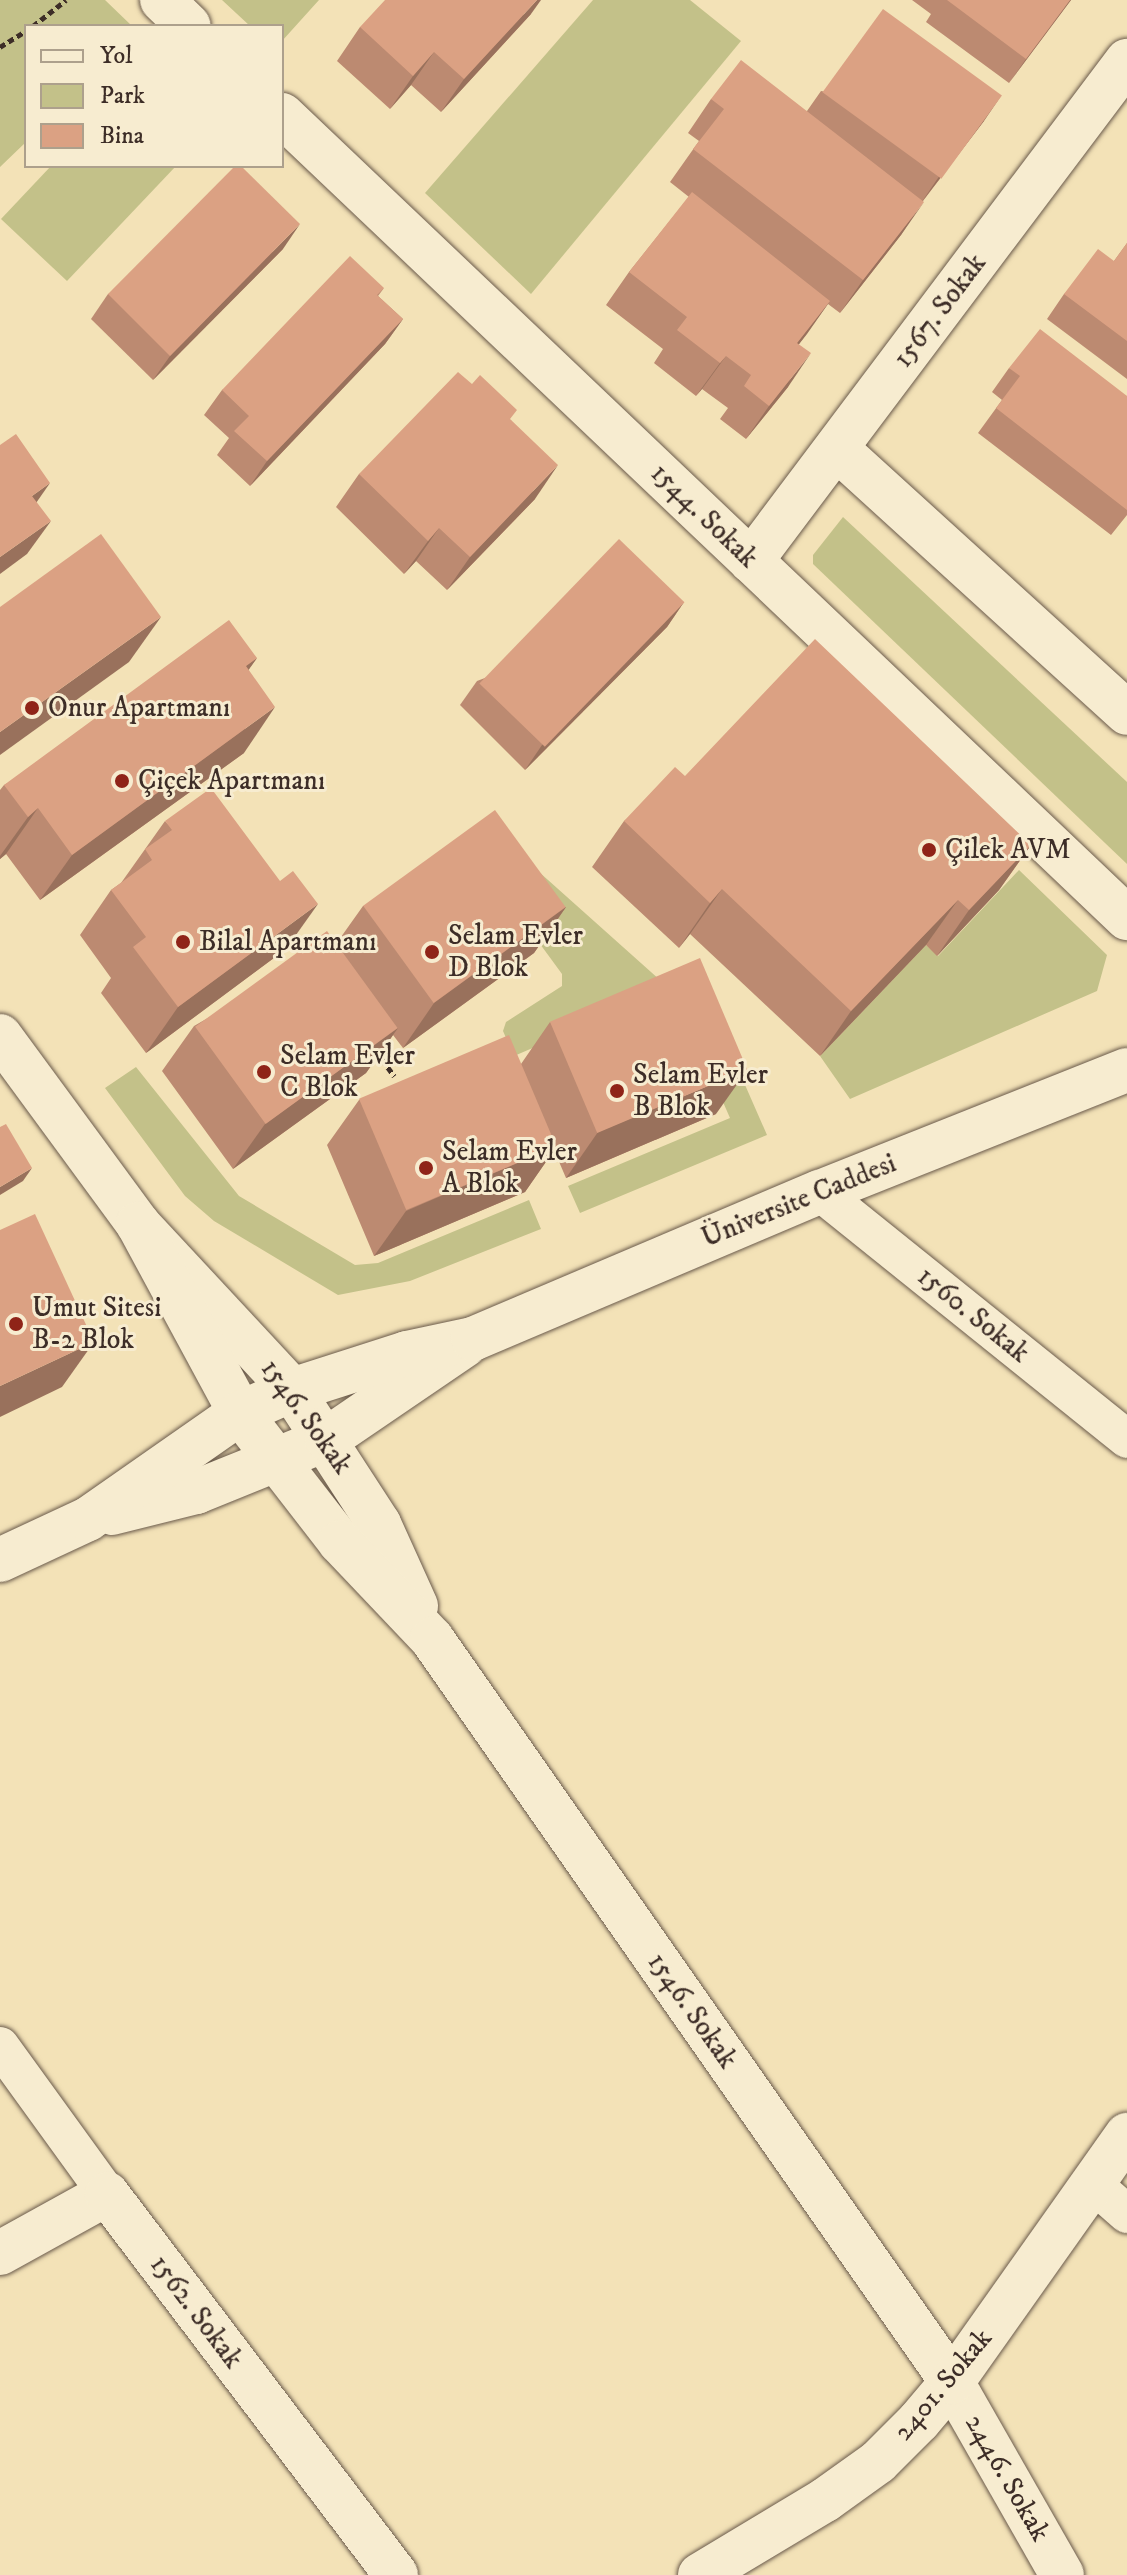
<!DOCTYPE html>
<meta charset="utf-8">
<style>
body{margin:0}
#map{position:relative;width:1127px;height:2575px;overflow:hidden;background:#f3e2b7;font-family:"IM FELL DW Pica",serif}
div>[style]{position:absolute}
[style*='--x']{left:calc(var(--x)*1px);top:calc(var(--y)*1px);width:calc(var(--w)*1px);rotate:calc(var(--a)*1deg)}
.green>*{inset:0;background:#c3c189}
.path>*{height:5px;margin-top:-2.5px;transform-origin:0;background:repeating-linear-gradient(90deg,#3d2d27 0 6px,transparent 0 10px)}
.roads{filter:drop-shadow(0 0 2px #6a5a4b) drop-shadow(0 0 2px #6a5a4b)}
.lane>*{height:38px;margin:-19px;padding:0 19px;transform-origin:19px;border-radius:19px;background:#f7ecd0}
.street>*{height:44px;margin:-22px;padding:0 22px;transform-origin:22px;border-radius:22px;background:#f7ecd0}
.secondary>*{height:44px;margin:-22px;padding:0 22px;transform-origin:22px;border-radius:22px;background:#f7ecd0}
.wall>*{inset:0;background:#bc8a71}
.shaded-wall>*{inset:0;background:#99715c}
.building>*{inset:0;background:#dba183;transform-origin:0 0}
.dots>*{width:22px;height:22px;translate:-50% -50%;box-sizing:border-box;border:4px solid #f7ecd0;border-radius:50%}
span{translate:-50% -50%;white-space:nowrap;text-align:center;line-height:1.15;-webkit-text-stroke:6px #f7ecd0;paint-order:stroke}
.street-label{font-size:28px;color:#3d2d27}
.poi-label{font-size:28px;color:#3d2d27}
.left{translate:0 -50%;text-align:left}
.legend{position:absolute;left:24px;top:24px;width:260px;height:144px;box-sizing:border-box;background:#f7ecd0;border:2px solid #ada08c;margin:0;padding:10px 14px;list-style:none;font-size:24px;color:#3d2d27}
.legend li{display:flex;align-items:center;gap:16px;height:40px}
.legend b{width:40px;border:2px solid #ada08c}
</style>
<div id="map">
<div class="green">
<div style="clip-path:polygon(0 0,105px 0,132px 26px,26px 26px,26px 142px,0 167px)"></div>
<div style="clip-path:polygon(222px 0,319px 0,282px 41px,282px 26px,250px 26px)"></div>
<div style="clip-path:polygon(593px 0,690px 0,741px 41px,531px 294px,425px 193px)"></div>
<div style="clip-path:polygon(51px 166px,176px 166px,67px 281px,1px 219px)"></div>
<div style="clip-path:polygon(843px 517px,1127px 782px,1127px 864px,813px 564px,813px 555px)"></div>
<div style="clip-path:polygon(461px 836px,501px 838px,670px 989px,514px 1056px,503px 1031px,506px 1022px,562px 986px,562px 974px)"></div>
<div style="clip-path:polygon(1019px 870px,1107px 955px,1097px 991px,850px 1099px,820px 1056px,926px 945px,938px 956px)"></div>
<div style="clip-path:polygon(676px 995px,735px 1062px,767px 1135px,580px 1213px,568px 1186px,730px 1118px)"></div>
<div style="clip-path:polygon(136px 1067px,239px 1196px,355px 1265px,378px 1263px,529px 1200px,541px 1229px,410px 1281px,338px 1295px,214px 1221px,185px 1196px,105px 1088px)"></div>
</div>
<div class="path">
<div style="--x:33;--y:26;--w:42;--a:-38.2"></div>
<div style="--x:0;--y:47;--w:31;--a:-32"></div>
<div style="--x:376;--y:1051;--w:31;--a:54"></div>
</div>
<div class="roads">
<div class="lane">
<div style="--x:820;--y:1192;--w:394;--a:38.8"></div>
<div style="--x:0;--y:2046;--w:183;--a:54.1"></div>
<div style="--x:1094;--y:2185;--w:44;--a:41.3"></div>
</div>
<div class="street">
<div style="--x:162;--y:0;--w:37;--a:44"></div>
<div style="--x:282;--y:115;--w:1166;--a:43.54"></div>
<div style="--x:837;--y:449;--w:392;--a:42.3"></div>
<div style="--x:751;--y:561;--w:626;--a:-53.06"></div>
<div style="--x:0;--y:1036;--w:233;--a:53.7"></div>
<div style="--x:138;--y:1224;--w:226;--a:47.1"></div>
<div style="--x:292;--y:1390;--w:160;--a:57"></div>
<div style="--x:379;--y:1524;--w:90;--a:65.7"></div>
<div style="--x:138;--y:1224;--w:215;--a:61.6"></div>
<div style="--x:240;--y:1413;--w:163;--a:52.2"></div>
<div style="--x:340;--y:1542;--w:134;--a:46.5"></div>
<div style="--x:432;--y:1639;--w:907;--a:55.01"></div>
<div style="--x:952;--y:2382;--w:222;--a:60.3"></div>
<div style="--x:0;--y:2253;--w:122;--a:-28.9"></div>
<div style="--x:107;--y:2194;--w:478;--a:52.8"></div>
<div style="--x:700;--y:2575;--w:146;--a:-31"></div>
<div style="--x:825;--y:2500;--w:65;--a:-35.6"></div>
<div style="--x:878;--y:2462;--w:58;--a:-45"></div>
<div style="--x:919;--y:2421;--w:51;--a:-49.8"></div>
<div style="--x:952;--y:2382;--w:303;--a:-54.7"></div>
</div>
<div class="secondary">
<div style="--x:112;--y:1513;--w:87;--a:-14"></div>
<div style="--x:196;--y:1492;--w:141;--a:-22"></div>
<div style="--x:327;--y:1439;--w:167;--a:-34.3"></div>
<div style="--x:0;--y:1560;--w:97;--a:-25"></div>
<div style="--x:88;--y:1519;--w:185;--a:-34.9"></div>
<div style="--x:240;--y:1413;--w:57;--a:-23.9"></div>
<div style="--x:292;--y:1390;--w:121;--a:-17.8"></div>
<div style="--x:407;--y:1353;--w:67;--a:-12"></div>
<div style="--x:473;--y:1339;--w:377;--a:-23"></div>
<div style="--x:820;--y:1192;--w:330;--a:-21.7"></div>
</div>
</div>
<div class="wall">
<div style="clip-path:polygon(912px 0,1071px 0,1009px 83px,926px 22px,931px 14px)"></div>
<div style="clip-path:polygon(531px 14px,441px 112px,411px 85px,390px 109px,337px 61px,360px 27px)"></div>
<div style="clip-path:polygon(821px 91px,984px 121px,923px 201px,901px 235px,840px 313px,828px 304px,799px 344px,788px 387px,746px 439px,720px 419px,728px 408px,702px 389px,696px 396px,654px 363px,663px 349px,606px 305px,629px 272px,689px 197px,670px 182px,699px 141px,688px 133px,711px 99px,807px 111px)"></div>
<div style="clip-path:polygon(1127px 243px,1127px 379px,1047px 319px,1064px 294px,1114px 261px)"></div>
<div style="clip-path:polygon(283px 249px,153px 380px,91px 319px,108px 294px)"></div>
<div style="clip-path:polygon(384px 288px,378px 296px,403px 319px,385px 344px,250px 486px,217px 455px,229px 438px,204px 415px,222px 390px)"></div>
<div style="clip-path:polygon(1009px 368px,1127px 396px,1127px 515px,1111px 535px,978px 433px,1002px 400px,992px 392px)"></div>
<div style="clip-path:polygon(511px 420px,535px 499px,447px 590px,416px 561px,404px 574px,336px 507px,359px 474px)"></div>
<div style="clip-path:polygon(684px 602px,667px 627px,525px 770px,460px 705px,477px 681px)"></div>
<div style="clip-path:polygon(257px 658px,248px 670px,244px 753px,40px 900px,6px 854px,0 859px,0 790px,4px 785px)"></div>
<div style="clip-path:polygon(685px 776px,1031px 845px,999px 890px,937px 956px,926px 945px,820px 1056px,690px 934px,679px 948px,592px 867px,624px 821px)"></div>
<div style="clip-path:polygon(165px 821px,286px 949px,146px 1053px,101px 993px,111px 978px,80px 935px,111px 890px,121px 883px)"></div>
<div style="clip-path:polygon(363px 906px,566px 907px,534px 953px,403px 1048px,393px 1035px,366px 1073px,233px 1169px,162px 1071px,194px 1026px,336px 944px)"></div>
<div style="clip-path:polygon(550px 1022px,716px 1114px,566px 1178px,554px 1150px,525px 1192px,374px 1256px,327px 1145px,359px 1100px,521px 1064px)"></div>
</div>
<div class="shaded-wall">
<div style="clip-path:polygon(537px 0,541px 0,531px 14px,441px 112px,464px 79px)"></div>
<div style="clip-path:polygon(1070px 0,1071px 0,1009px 83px,1026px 59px)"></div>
<div style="clip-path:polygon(434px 52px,411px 85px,390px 109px,413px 76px)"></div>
<div style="clip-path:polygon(1001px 96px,984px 121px,921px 203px,938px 178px)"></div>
<div style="clip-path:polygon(924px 202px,901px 235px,840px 313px,863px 280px)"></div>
<div style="clip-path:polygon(300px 224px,283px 249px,153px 380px,170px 356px)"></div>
<div style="clip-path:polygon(830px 301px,807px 334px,774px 376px,797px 343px)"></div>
<div style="clip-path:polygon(403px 319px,385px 344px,250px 486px,267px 461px)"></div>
<div style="clip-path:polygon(811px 353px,788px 387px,746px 439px,769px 406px)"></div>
<div style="clip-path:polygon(726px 356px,702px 389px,696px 396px,720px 363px)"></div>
<div style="clip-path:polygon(558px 465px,535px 499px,447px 590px,470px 557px)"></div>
<div style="clip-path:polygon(50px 483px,27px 516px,32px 496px)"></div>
<div style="clip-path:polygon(51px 521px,27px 554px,0 574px,0 557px)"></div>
<div style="clip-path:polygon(439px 528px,416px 561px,404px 574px,428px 541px)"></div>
<div style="clip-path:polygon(684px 602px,667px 627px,525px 770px,542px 745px)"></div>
<div style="clip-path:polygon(161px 617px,129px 662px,0 755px,0 732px)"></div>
<div style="clip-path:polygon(257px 658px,225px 703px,246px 666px)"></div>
<div style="clip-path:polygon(275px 707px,244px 753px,40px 900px,72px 855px)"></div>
<div style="clip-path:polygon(38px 808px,6px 854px,0 859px,0 856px,28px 817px)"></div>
<div style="clip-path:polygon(1031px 845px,999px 890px,937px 956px,969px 910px)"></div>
<div style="clip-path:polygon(722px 889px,690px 934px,679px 948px,710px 903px)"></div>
<div style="clip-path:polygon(958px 900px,926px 945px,820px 1056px,851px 1011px)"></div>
<div style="clip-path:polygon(318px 904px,286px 949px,146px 1053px,178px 1007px)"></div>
<div style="clip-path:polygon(566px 907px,534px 953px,403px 1048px,434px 1003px)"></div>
<div style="clip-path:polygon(398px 1028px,366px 1073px,233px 1169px,265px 1124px)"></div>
<div style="clip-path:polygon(748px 1069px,716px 1114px,566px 1178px,598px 1132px)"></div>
<div style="clip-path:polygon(557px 1146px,525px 1192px,374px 1256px,406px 1211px)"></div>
<div style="clip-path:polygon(32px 1168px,23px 1181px,0 1195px,0 1187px)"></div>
<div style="clip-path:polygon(94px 1342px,62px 1387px,0 1417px,0 1386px)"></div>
</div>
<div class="building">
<div style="clip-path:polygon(385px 0,537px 0,464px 79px,434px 52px,413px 76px,360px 27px)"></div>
<div style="clip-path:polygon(947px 0,1070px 0,1026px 59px)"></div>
<div style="left:883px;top:9px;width:147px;height:103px;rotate:36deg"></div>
<div style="clip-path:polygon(741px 60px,924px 202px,863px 280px,693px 149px,724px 109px,711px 99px)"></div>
<div style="clip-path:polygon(235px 166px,241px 166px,300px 224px,170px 356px,108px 294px)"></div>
<div style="clip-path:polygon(692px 192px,830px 301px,797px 343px,811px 353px,769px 406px,744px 386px,751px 375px,726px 356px,720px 363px,677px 330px,687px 317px,629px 272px)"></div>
<div style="clip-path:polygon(1127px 243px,1127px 341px,1064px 294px,1098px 249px,1114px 261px)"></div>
<div style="clip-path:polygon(350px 256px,384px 288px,377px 295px,403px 319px,267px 461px,234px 431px,249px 416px,222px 390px)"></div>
<div style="clip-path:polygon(1040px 329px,1127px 396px,1127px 510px,996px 408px,1020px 376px,1009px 368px)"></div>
<div style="clip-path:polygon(458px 372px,472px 384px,480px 375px,517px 410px,510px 419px,558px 465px,470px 557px,439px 528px,428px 541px,359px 474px)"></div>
<div style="clip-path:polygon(16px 434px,50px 483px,32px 496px,51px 521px,0 557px,0 445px)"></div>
<div style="clip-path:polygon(101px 534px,161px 617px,0 732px,0 607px)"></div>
<div style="left:619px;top:539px;width:91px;height:201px;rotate:44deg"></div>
<div style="clip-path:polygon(229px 620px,257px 658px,246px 666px,275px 707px,72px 855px,38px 808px,28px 817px,4px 785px)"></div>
<div style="clip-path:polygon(815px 639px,1031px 845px,969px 910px,958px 900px,851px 1011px,722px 889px,710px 903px,624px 821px,675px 767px,685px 776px)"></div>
<div style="clip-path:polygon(211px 788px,280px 881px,293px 871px,318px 904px,178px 1007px,133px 947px,146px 937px,111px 890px,152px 860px,145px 849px,172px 830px,165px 821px)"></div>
<div style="left:495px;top:810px;width:120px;height:163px;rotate:54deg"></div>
<div style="left:327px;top:931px;width:120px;height:163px;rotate:54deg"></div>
<div style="left:700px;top:958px;width:121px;height:163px;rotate:67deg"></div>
<div style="left:509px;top:1035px;width:121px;height:163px;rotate:67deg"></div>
<div style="clip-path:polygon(6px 1124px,32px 1168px,0 1187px,0 1127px)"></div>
<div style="clip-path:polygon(35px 1214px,94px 1342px,0 1386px,0 1230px)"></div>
</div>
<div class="dots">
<div style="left:32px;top:708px;background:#8f2418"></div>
<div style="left:122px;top:781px;background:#8f2418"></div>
<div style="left:929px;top:850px;background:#8f2418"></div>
<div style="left:183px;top:942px;background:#8f2418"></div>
<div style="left:432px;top:952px;background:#8f2418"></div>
<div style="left:264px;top:1072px;background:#8f2418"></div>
<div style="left:617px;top:1091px;background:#8f2418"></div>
<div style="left:426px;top:1168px;background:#8f2418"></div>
<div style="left:16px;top:1324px;background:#8f2418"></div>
</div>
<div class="street-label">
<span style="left:940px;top:311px;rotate:-53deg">1567. Sokak</span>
<span style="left:704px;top:516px;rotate:44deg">1544. Sokak</span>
<span style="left:799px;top:1201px;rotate:-22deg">Üniversite Caddesi</span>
<span style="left:973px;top:1315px;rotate:39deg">1560. Sokak</span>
<span style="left:306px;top:1417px;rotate:54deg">1546. Sokak</span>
<span style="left:692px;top:2011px;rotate:55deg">1546. Sokak</span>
<span style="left:196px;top:2312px;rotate:53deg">1562. Sokak</span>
<span style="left:943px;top:2385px;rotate:-50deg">2401. Sokak</span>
<span style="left:1007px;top:2478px;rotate:60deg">2446. Sokak</span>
</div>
<div class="poi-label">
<span class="left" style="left:48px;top:708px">Onur Apartmanı</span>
<span class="left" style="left:138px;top:781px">Çiçek Apartmanı</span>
<span class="left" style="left:945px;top:850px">Çilek AVM</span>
<span class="left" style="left:448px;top:952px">Selam Evler<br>D Blok</span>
<span class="left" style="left:199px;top:942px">Bilal Apartmanı</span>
<span class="left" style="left:280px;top:1072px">Selam Evler<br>C Blok</span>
<span class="left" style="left:633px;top:1091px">Selam Evler<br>B Blok</span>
<span class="left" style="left:442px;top:1168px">Selam Evler<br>A Blok</span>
<span class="left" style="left:32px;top:1324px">Umut Sitesi<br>B-2 Blok</span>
</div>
<ul class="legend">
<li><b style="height:10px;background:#f7ecd0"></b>Yol</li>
<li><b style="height:22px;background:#c3c189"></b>Park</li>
<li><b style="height:22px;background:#dba183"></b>Bina</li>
</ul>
</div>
